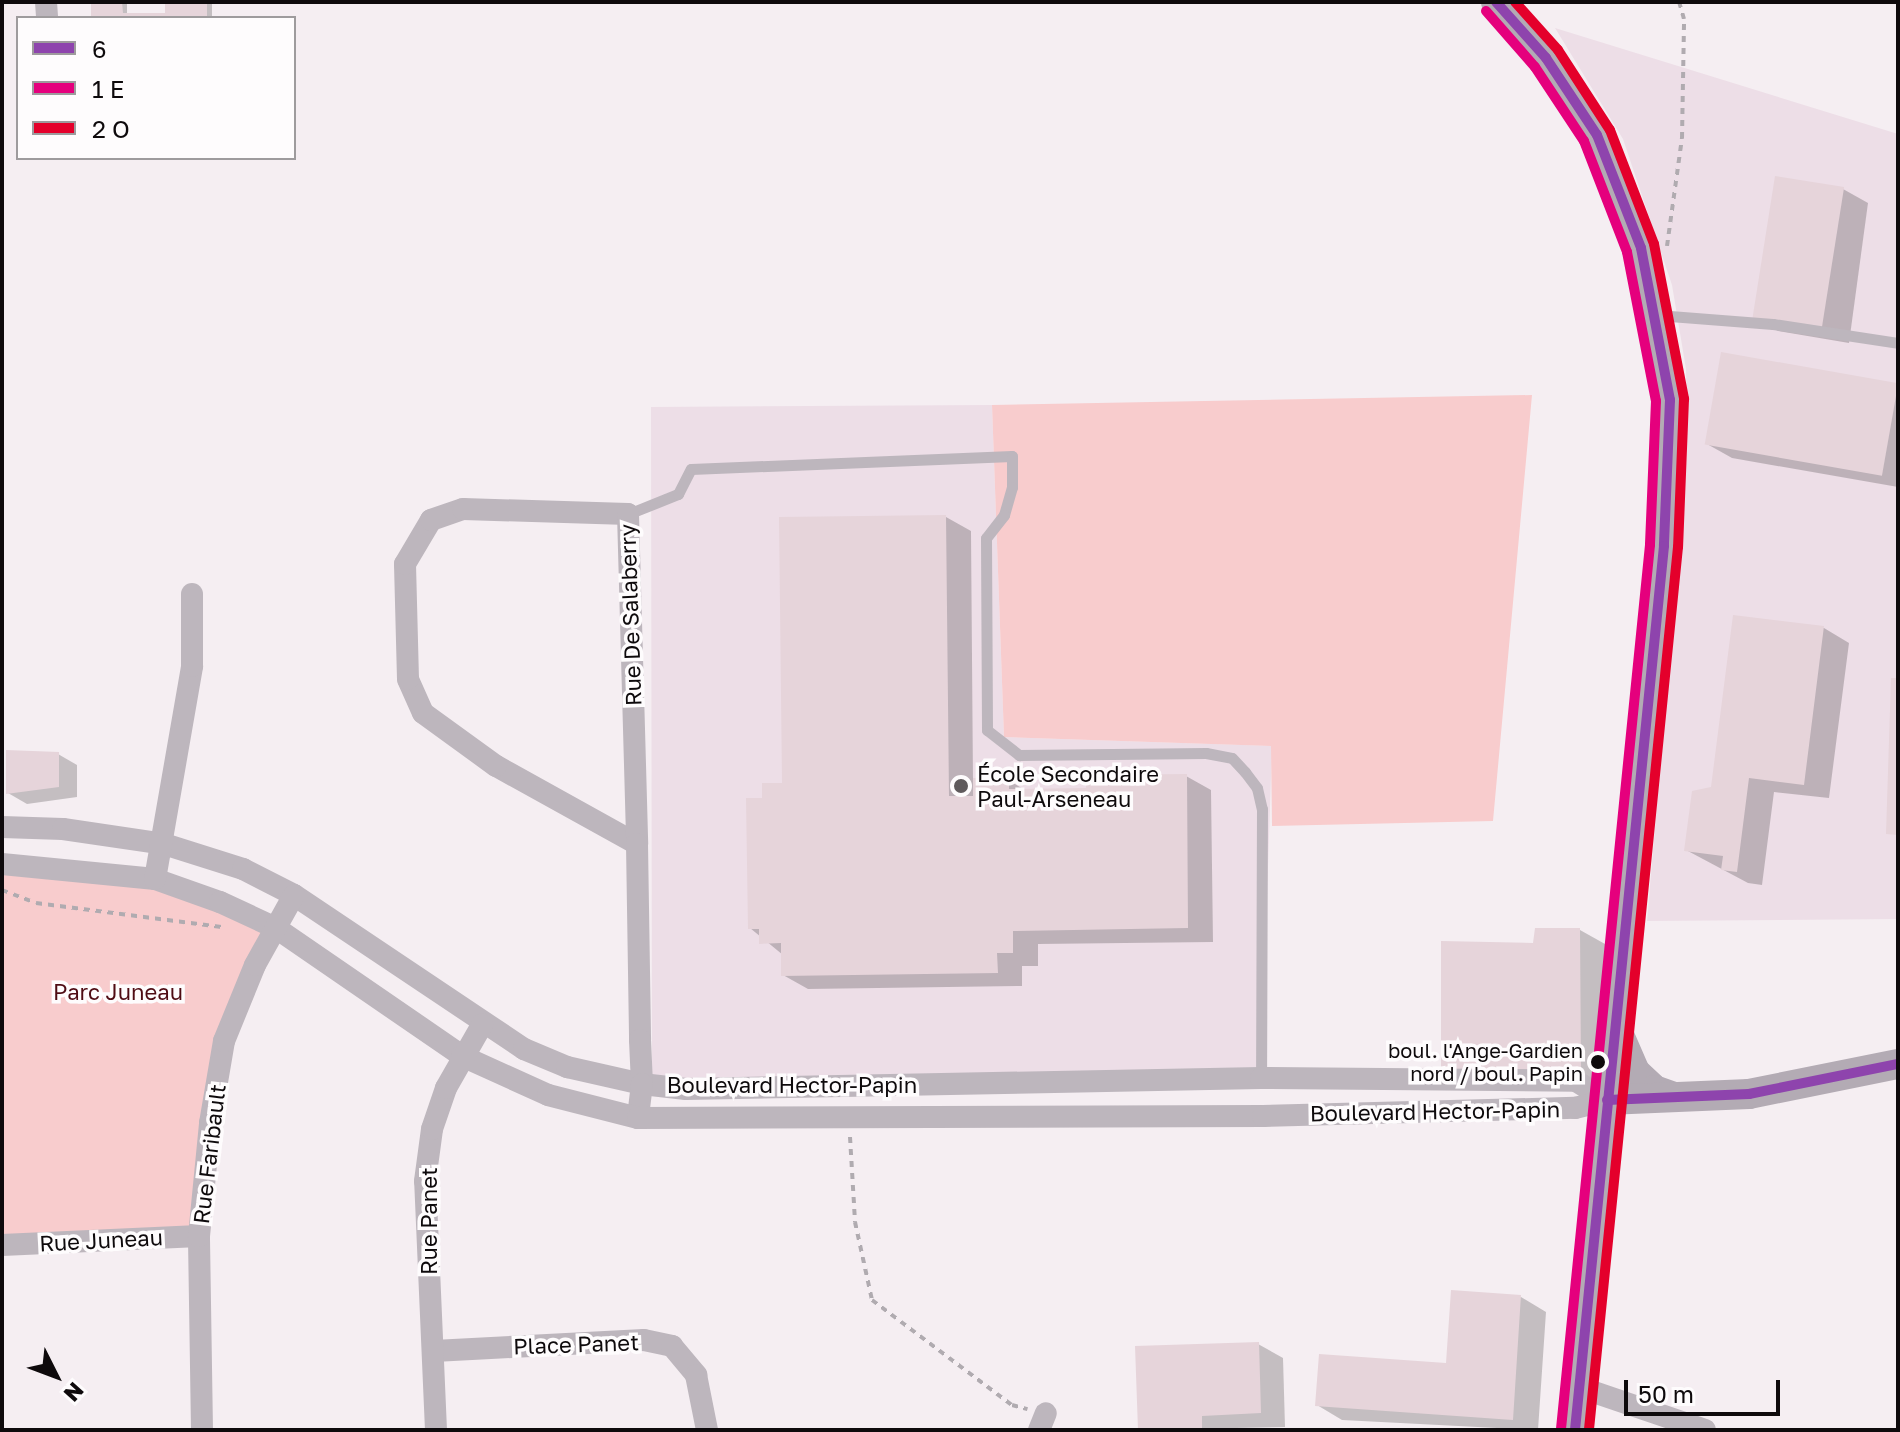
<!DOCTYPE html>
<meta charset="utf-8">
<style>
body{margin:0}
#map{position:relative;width:1900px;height:1432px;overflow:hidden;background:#f5eef2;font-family:"Golos Text",sans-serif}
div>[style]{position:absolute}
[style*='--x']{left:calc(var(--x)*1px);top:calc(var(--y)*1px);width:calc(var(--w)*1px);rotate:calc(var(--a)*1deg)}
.built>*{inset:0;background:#eddee7}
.green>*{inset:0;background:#f8cccd}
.shadow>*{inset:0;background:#0003}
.building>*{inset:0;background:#e6d4da;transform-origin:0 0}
.path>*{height:4px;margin-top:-2px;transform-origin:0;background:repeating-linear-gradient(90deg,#b0abb0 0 6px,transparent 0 12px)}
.service>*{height:11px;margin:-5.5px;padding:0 5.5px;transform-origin:5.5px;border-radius:5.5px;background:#bdb6bd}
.minor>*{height:22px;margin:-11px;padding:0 11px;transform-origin:11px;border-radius:11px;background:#bdb6bd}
.secondary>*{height:30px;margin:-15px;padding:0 15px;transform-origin:15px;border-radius:15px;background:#b3abb4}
.bus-1>*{height:10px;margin:-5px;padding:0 5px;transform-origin:5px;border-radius:5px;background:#8e44ad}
.bus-2>*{height:10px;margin:-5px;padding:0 5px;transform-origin:5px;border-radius:5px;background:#e5007d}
.bus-3>*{height:10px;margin:-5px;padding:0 5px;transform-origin:5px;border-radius:5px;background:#e4002b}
.dots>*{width:22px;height:22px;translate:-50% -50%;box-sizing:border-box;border:4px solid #fefcfd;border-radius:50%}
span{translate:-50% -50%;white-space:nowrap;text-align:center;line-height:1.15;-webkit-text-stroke:7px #fefcfd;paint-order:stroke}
.bus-label{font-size:20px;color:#0e0a0c}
.right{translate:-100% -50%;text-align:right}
.street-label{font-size:22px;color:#0e0a0c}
.poi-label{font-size:22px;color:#0e0a0c}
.left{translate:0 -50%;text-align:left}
.park-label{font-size:22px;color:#4f0c14}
.frame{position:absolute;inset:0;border:4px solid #0e0a0c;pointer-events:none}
.legend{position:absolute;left:16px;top:16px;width:280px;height:144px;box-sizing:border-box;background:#fefcfd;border:2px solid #9e9b9d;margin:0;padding:10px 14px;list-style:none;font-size:24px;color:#0e0a0c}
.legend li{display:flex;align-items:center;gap:16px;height:40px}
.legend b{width:40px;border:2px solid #9e9b9d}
.north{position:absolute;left:16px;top:1336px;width:80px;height:80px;-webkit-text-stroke:6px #fefcfd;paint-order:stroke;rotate:132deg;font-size:22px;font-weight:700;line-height:32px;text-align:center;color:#0e0a0c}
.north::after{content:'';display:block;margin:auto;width:28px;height:36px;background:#0e0a0c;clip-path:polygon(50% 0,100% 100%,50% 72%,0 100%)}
.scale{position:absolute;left:1624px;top:1380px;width:156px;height:36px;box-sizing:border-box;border:4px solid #0e0a0c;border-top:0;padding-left:10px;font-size:24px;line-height:28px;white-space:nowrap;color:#0e0a0c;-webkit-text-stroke:6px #fefcfd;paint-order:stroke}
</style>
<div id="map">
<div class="built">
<div style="clip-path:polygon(1555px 28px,1898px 134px,1898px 919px,1647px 921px,1687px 452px,1686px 369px,1672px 285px,1623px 139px)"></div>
<div style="clip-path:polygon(992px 405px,1004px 737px,1272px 746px,1261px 1078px,652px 1088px,651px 407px)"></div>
</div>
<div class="green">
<div style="clip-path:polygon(1532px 395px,1493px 821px,1272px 826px,1271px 746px,1004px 737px,992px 405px)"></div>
<div style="clip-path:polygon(2px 864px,111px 873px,276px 928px,224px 1041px,199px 1236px,2px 1245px)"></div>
</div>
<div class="shadow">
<div style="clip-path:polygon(93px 2px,127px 2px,127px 15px,167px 15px,167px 2px,212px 2px,212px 18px,93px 18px)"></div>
<div style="clip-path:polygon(1843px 189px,1868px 203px,1849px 343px,1778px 331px,1753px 317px)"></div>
<div style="clip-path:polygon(1898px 386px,1898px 487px,1732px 458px,1707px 444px)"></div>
<div style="clip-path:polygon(946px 517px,971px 531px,973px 780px,1008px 780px,1027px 791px,1088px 790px,1186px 776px,1211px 790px,1213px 942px,1038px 944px,1038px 966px,1022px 966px,1022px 986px,808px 989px,783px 975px,783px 955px,750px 928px,764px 800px,784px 785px)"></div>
<div style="clip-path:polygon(1735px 617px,1824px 628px,1849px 643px,1829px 798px,1774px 792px,1762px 885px,1748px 883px,1686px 850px,1713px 789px)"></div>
<div style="clip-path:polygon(58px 754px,77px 765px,77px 797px,27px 804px,8px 793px)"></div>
<div style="clip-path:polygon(1580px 930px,1605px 944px,1606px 1084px,1443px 1068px,1535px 945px)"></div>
<div style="clip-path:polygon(1452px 1293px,1521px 1297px,1546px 1312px,1538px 1430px,1342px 1420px,1317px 1405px,1447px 1365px)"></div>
<div style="clip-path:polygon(1258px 1344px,1283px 1358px,1285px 1427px,1140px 1430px)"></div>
</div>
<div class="building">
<div style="clip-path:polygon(91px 2px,122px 2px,123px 13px,165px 13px,165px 2px,207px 2px,207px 18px,91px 18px)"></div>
<div style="left:1775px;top:176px;width:70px;height:144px;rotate:9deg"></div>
<div style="left:1721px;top:352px;width:180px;height:94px;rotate:10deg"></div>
<div style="clip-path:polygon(946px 515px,949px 796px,973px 796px,973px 778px,1009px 778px,1009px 789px,1086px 788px,1086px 775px,1187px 774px,1188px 928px,1013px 931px,1013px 953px,997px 953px,998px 973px,781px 976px,781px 943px,759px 944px,759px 929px,748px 929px,746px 798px,762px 798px,762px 783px,782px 783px,779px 517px)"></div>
<div style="clip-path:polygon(1733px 615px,1824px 626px,1804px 785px,1749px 778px,1737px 872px,1721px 870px,1723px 856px,1684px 851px,1692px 791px,1711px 787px)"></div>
<div style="clip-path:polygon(1891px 678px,1898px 678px,1898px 835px,1886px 834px)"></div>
<div style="clip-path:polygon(6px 750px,59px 752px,59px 787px,6px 794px)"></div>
<div style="clip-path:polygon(1535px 928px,1580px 928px,1581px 1070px,1441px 1069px,1441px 941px,1533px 943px)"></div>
<div style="clip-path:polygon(1451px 1290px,1521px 1295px,1513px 1420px,1315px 1406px,1319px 1354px,1446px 1363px)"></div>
<div style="clip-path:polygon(1259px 1342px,1261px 1413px,1202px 1416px,1202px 1430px,1138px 1430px,1135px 1346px)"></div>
</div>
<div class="path">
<div style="--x:1667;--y:246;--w:109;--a:-82.1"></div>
<div style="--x:1682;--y:138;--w:119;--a:-89"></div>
<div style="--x:1684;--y:19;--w:18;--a:-106"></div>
<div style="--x:2;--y:890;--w:36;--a:21"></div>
<div style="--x:36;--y:903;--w:187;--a:7.4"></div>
<div style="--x:850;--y:1137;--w:85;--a:86.6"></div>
<div style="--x:855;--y:1222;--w:80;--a:77.7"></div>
<div style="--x:872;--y:1300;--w:175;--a:36.9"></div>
<div style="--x:1012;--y:1405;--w:16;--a:15"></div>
</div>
<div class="service">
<div style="--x:1657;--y:315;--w:116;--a:4.4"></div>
<div style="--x:1773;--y:324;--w:126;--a:8.6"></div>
<div style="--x:628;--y:514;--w:54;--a:-21.8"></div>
<div style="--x:678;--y:494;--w:28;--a:-63"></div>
<div style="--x:691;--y:469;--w:321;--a:-2.3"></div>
<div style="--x:1012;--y:456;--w:31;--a:90"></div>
<div style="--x:1012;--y:487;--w:29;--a:106"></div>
<div style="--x:1004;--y:515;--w:29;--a:128"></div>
<div style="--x:986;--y:538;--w:192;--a:89.7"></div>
<div style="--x:987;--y:730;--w:41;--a:38"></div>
<div style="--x:1019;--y:755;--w:187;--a:-0.6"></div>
<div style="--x:1206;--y:753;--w:26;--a:11"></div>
<div style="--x:1232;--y:758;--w:19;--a:47"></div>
<div style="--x:1245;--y:772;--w:20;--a:53"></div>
<div style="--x:1257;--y:788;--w:22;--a:77"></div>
<div style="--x:1262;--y:809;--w:269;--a:90.2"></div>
</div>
<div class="minor">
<div style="--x:46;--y:2;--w:16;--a:86"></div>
<div style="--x:2;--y:827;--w:61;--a:1.9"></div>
<div style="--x:63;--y:829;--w:102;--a:8.4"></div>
<div style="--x:164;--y:844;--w:83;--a:17.6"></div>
<div style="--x:243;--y:869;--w:57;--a:27"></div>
<div style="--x:294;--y:895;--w:277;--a:33.8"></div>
<div style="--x:524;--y:1049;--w:47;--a:22.7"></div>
<div style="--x:567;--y:1067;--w:77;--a:12.8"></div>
<div style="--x:642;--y:1084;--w:44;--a:6.5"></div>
<div style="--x:686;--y:1089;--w:575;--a:-1.1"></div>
<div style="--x:1261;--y:1078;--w:315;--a:0.5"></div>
<div style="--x:1576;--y:1081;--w:36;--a:32"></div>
<div style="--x:637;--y:844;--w:161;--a:-151"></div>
<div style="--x:496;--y:766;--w:90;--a:-144"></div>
<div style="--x:423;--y:713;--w:37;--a:-114"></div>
<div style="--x:408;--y:679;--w:115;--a:-91.5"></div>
<div style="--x:405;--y:564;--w:51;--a:-59.4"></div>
<div style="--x:431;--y:520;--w:34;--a:-19"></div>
<div style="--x:463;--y:509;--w:165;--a:1.7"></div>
<div style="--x:628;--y:514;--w:330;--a:88.4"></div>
<div style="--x:637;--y:844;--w:196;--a:89.1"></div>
<div style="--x:640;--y:1040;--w:44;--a:87.4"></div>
<div style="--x:642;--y:1084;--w:34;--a:97"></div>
<div style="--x:2;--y:864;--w:154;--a:5.6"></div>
<div style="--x:155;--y:879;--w:69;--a:19.5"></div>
<div style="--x:220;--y:902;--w:62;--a:24.9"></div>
<div style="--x:276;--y:928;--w:226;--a:34.5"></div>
<div style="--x:462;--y:1056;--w:94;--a:24.4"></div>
<div style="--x:548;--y:1095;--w:93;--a:14.3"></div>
<div style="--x:638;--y:1118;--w:625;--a:-0.18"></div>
<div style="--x:1263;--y:1116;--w:312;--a:-1.5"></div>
<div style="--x:1575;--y:1108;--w:33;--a:-14"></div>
<div style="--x:155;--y:879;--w:216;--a:-80.1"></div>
<div style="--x:192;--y:666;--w:72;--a:-90"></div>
<div style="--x:2;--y:1245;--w:197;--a:-2.6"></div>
<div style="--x:434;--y:1351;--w:210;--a:-3"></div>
<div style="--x:644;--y:1340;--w:29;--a:12"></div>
<div style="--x:672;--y:1346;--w:38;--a:50"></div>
<div style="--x:696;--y:1375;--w:56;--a:78.7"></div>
<div style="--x:1579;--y:1387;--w:133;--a:18.8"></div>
<div style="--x:202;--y:1430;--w:194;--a:-90.9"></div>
<div style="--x:199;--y:1236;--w:114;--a:-84.4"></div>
<div style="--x:210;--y:1123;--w:83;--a:-80.3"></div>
<div style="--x:224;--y:1041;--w:82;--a:-67.8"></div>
<div style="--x:255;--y:965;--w:80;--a:-60.9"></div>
<div style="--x:436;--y:1430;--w:249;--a:-92.5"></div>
<div style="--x:425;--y:1181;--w:52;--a:-82.3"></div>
<div style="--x:432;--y:1129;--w:43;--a:-71.1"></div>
<div style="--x:446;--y:1088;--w:73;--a:-60.3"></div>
<div style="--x:1039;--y:1430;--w:18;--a:-68"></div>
</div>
<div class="secondary">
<div style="--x:1496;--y:2;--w:75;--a:48.2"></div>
<div style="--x:1546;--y:58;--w:92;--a:56.5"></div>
<div style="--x:1597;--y:135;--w:121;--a:68.7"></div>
<div style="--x:1641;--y:248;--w:155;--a:79.2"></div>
<div style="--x:1670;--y:400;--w:146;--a:92.4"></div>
<div style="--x:1664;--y:546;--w:888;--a:95.75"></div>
<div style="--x:1616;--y:1028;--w:48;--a:66.6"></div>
<div style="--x:1635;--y:1072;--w:26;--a:43"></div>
<div style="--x:1654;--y:1090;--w:21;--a:19"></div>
<div style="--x:1607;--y:1100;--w:142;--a:-2.4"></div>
<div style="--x:1749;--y:1094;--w:152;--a:-11.4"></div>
</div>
<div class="bus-1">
<div style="--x:1496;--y:2;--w:75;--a:48.2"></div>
<div style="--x:1546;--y:58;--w:92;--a:56.5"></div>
<div style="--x:1597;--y:135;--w:121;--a:68.7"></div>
<div style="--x:1641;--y:248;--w:155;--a:79.2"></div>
<div style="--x:1670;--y:400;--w:146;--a:92.4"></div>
<div style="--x:1664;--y:546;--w:888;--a:95.75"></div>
<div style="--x:1607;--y:1100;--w:142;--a:-2.4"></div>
<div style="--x:1749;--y:1094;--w:152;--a:-11.4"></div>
</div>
<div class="bus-2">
<div style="--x:1486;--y:11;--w:74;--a:48.8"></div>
<div style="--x:1535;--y:67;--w:89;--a:56.5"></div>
<div style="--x:1584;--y:141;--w:119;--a:68.8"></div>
<div style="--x:1627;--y:252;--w:152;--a:79"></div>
<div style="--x:1656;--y:401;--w:144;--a:92.4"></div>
<div style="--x:1650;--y:545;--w:888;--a:95.75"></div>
</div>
<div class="bus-3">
<div style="--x:1515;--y:2;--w:64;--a:48.1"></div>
<div style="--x:1558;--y:50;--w:95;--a:57"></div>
<div style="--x:1610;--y:130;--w:122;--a:68.9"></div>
<div style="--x:1654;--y:244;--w:158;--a:79"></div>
<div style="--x:1684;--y:399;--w:148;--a:92.3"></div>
<div style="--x:1678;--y:547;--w:887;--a:95.76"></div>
</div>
<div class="dots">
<div style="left:961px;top:786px;background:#5f5a5c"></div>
<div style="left:1598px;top:1062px;background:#0e0a0c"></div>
</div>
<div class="bus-label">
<span class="right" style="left:1583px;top:1062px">boul. l'Ange-Gardien<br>nord / boul. Papin</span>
</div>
<div class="street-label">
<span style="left:630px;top:615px;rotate:-92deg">Rue De Salaberry</span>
<span style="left:792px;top:1085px">Boulevard Hector-Papin</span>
<span style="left:1435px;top:1111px;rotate:-1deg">Boulevard Hector-Papin</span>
<span style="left:209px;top:1154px;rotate:-83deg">Rue Faribault</span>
<span style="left:429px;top:1221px;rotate:-90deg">Rue Panet</span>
<span style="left:101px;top:1240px;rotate:-3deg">Rue Juneau</span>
<span style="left:576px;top:1344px;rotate:-2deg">Place Panet</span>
</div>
<div class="poi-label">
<span class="left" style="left:977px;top:786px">École Secondaire<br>Paul-Arseneau</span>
</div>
<div class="park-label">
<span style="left:118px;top:992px">Parc Juneau</span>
</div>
<div class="frame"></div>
<ul class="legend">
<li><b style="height:10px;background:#8e44ad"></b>6</li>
<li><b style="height:10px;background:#e5007d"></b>1 E</li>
<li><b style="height:10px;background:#e4002b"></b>2 O</li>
</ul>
<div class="north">N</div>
<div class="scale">50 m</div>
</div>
